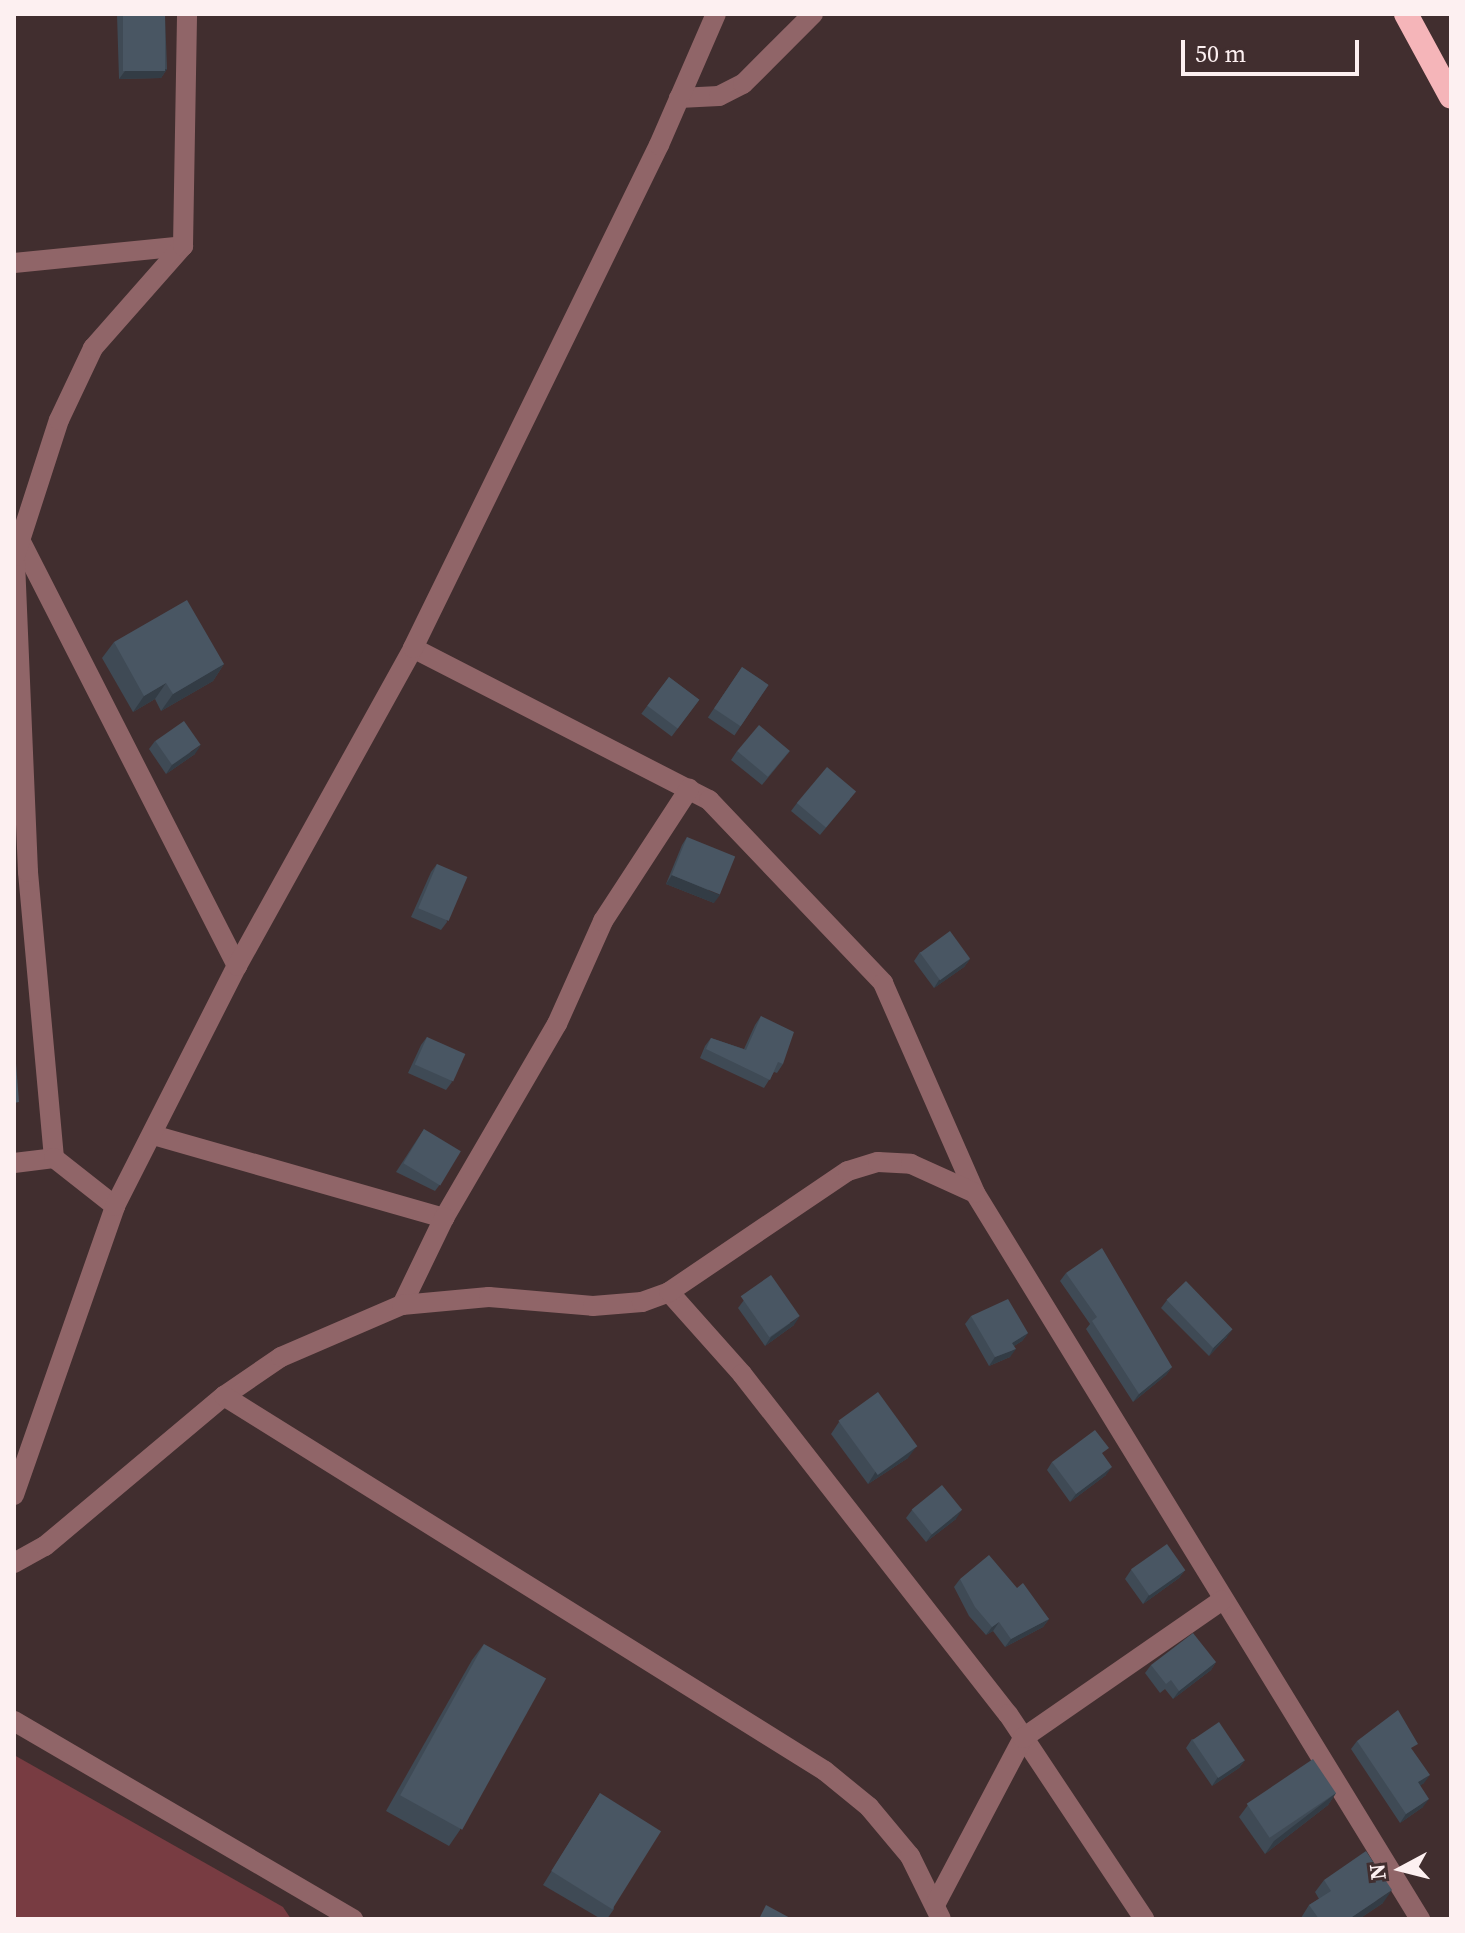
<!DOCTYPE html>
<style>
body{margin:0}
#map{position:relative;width:1465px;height:1933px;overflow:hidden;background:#412e2f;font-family:"Source Serif 4",serif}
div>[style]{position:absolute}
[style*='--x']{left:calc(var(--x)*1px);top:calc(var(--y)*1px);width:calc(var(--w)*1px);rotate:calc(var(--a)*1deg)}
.green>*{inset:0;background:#783c42}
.minor>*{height:20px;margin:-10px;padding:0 10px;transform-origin:10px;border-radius:10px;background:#906568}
.highway>*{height:24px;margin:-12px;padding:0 12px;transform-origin:12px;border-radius:12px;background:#f5b5b9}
.wall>*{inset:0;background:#3f4a55;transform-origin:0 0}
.shaded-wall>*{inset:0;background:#333c45}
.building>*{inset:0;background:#495663;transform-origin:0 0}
span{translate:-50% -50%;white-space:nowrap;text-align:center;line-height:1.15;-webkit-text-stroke:8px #412e2f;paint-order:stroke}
.frame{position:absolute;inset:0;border:16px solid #fdf0f1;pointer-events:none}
.north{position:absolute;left:1361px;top:1829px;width:80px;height:80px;-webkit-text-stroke:6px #412e2f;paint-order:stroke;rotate:263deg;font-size:22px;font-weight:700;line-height:32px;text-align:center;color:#fdf0f1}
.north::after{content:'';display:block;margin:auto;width:28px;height:36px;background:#fdf0f1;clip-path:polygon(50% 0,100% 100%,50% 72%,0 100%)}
.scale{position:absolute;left:1181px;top:40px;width:178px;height:36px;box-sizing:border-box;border:4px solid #fdf0f1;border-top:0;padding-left:10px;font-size:24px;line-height:28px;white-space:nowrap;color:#fdf0f1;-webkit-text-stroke:6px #412e2f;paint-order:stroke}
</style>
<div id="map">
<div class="green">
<div style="clip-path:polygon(14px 1755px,283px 1907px,291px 1919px,14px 1919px)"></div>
</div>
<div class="minor">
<div style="--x:679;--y:98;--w:40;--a:-2.9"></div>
<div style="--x:719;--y:96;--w:27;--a:-27"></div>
<div style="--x:743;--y:84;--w:99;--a:-45"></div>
<div style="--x:14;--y:263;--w:170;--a:-5.7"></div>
<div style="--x:17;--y:534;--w:485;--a:63"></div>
<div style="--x:413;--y:648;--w:333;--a:27.2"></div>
<div style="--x:709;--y:800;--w:253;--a:46.4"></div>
<div style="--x:883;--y:983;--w:229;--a:66.3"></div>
<div style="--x:975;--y:1193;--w:852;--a:58.49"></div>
<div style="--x:153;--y:1135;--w:303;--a:15.9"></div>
<div style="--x:444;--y:1218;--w:225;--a:-59.8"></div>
<div style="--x:557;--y:1024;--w:113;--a:-65.9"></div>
<div style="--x:603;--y:921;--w:158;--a:-56.9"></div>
<div style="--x:54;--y:1158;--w:287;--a:-95.2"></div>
<div style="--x:28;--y:872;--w:316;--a:-92.4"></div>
<div style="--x:15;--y:556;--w:143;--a:-72.1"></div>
<div style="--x:59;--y:420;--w:80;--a:-64.7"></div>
<div style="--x:93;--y:348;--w:136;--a:-48.6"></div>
<div style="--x:183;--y:246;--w:232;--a:-89"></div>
<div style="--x:14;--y:1163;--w:40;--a:-7.1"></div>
<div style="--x:54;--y:1158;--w:78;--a:38.2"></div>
<div style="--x:669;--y:1292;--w:110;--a:48.3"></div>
<div style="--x:742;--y:1374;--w:432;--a:52"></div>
<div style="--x:1008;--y:1714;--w:246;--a:56.4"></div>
<div style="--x:402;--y:1305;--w:97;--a:-64.2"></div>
<div style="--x:224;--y:1396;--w:69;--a:-34.4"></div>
<div style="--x:281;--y:1357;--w:132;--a:-23.3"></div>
<div style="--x:402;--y:1305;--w:87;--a:-5.3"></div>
<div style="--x:489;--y:1297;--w:104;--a:4.9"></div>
<div style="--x:593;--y:1306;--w:49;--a:-4.7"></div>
<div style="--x:642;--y:1302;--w:29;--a:-20"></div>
<div style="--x:669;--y:1292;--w:216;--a:-34.1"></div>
<div style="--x:848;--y:1171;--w:31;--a:-17"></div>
<div style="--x:878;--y:1162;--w:33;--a:3"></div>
<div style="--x:911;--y:1164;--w:70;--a:24.4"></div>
<div style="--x:14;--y:1495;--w:306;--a:-70.7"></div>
<div style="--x:115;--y:1206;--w:269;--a:-63.1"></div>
<div style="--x:237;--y:966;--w:363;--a:-61"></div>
<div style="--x:413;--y:648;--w:560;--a:-63.94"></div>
<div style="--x:659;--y:145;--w:143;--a:-66.5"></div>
<div style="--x:14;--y:1563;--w:35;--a:-29"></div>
<div style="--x:45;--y:1546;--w:234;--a:-40"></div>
<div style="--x:224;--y:1396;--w:708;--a:31.96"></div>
<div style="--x:825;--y:1771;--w:57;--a:39.3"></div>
<div style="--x:869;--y:1807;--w:64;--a:50.1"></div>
<div style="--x:910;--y:1856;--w:70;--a:63.8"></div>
<div style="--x:14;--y:1721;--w:393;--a:30.3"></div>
<div style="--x:936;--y:1903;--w:187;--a:-62.2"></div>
<div style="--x:1023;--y:1738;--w:242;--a:-34.7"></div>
</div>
<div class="highway">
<div style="--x:1406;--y:14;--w:94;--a:61.5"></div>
</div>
<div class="wall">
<div style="clip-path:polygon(117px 14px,165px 14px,167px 69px,161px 78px,119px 79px)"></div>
<div style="clip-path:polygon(114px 642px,224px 664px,213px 681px,161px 711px,155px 699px,133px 712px,102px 658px)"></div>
<div style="left:742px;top:667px;width:32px;height:61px;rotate:34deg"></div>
<div style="left:669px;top:677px;width:38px;height:46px;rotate:37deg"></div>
<div style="clip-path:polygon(155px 741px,195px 754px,166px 774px,149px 749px)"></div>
<div style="clip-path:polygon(737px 751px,790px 751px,762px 785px,731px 760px)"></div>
<div style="clip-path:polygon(850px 799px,820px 835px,791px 811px,797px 803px)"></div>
<div style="clip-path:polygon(687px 837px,714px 903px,666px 884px,682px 845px)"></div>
<div style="clip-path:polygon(437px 864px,447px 922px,441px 930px,411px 917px,431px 872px)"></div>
<div style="clip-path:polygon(920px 952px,970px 959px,964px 967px,934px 988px,914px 961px)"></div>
<div style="clip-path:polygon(761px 1016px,783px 1064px,777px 1073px,774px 1072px,764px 1088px,700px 1058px,705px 1046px,711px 1038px,744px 1049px,755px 1025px)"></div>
<div style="clip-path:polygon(427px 1037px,452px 1082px,446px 1090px,408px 1073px,421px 1045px)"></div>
<div style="clip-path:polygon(424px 1129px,441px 1183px,435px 1191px,396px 1172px)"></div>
<div style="clip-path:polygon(1066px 1273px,1172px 1367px,1166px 1375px,1133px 1402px,1086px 1329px,1090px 1324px,1060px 1281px)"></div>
<div style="clip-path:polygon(744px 1300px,794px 1325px,765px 1346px,738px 1308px)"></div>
<div style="clip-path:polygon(1167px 1300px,1227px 1337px,1209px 1356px,1161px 1308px)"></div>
<div style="clip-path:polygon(971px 1316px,1028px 1333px,1022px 1341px,1014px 1346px,1010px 1357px,989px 1366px,965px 1324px)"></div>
<div style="clip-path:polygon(839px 1422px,908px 1458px,868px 1484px,831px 1434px)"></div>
<div style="clip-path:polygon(1104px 1456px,1106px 1475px,1070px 1502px,1047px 1470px,1052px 1462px)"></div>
<div style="clip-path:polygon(912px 1510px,956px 1519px,926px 1542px,906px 1518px)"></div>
<div style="clip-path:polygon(1131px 1570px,1185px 1570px,1179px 1578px,1143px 1604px,1125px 1579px)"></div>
<div style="clip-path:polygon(960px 1579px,1017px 1588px,1049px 1619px,1043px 1627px,1005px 1647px,993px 1631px,986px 1635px,969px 1616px,954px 1587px)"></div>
<div style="clip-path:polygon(484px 1644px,460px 1830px,449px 1846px,386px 1811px,472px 1660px)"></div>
<div style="clip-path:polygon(1216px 1662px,1211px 1670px,1173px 1699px,1165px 1689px,1160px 1693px,1145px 1673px,1151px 1665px)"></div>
<div style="clip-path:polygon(1192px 1739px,1245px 1760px,1239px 1768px,1212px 1786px,1186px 1748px)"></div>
<div style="clip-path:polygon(1357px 1741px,1413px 1751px,1424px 1783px,1420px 1785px,1423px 1807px,1400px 1823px,1351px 1749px)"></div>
<div style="clip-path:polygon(600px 1793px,614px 1909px,607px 1919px,601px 1919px,543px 1885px)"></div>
<div style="clip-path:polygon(1336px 1793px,1328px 1805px,1265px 1854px,1239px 1817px,1248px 1805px)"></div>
<div style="clip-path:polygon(1324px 1880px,1383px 1903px,1359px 1919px,1301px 1919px,1301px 1918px,1309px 1905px,1319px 1899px,1315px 1892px)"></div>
</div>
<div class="shaded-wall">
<div style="clip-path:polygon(167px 69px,161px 78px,119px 79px,125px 71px)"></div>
<div style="clip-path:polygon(224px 664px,213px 681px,161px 711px,173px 694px)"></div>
<div style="clip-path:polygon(166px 683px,155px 699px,133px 712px,144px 696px)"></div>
<div style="clip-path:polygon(201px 745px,195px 754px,166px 774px,172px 765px)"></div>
<div style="clip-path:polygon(672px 875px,720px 895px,714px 903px,666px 884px)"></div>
<div style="clip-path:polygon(970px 959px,964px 967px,934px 988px,939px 980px)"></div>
<div style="clip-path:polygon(800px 1316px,794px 1325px,765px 1346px,771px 1337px)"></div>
<div style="clip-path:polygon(1233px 1329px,1227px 1337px,1209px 1356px,1214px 1347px)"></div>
<div style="clip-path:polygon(1028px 1333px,1022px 1341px,1006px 1351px,1012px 1343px)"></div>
<div style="clip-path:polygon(1016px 1349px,1010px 1357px,989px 1366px,995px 1357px)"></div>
<div style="clip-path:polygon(1172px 1367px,1166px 1375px,1133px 1402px,1139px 1394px)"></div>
<div style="clip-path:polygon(917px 1446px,908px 1458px,868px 1484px,876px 1471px)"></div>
<div style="clip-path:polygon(1112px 1467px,1106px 1475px,1070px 1502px,1076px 1494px)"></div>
<div style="clip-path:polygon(962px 1510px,956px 1519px,926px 1542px,932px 1534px)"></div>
<div style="clip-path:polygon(1185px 1570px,1179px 1578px,1143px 1604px,1149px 1595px)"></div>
<div style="clip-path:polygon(1049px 1619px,1043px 1627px,1005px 1647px,1011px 1639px)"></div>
<div style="clip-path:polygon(999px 1622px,993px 1631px,986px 1635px,992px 1627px)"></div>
<div style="clip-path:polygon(1216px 1662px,1211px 1670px,1173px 1699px,1179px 1691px)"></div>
<div style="clip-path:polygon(1245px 1760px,1239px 1768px,1212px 1786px,1218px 1777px)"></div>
<div style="clip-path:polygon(1430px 1775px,1424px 1783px,1413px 1791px,1418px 1782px)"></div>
<div style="clip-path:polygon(1336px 1793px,1328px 1805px,1265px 1854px,1274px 1841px)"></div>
<div style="clip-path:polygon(1429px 1799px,1423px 1807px,1400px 1823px,1406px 1814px)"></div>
<div style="clip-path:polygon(1392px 1890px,1383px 1903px,1359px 1919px,1349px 1919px)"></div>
</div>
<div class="building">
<div style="left:123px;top:14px;width:42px;height:57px"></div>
<div style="clip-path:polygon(187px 600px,224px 664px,173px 694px,166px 683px,144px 696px,114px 642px)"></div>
<div style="left:742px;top:667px;width:32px;height:50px;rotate:34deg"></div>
<div style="left:669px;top:677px;width:38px;height:36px;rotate:37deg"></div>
<div style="left:184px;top:721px;width:29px;height:35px;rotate:55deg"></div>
<div style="left:759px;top:725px;width:40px;height:34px;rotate:40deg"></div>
<div style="left:827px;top:767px;width:38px;height:47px;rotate:40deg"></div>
<div style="left:687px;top:837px;width:52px;height:41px;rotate:22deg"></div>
<div style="left:437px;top:864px;width:33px;height:48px;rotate:23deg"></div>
<div style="left:950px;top:931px;width:34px;height:37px;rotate:54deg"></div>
<div style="clip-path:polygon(761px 1016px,794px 1032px,783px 1064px,778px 1062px,770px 1080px,706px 1049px,711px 1038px,746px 1050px)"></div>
<div style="left:427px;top:1037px;width:42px;height:30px;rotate:24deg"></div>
<div style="clip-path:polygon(14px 1038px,19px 1102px,14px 1103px)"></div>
<div style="left:424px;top:1129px;width:43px;height:40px;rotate:31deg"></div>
<div style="clip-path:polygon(1102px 1248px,1172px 1367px,1139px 1394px,1092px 1321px,1097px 1317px,1066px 1273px)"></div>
<div style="left:771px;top:1275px;width:50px;height:37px;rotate:55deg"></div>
<div style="left:1186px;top:1281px;width:67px;height:27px;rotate:46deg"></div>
<div style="clip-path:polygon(1008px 1299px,1028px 1333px,1012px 1343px,1016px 1349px,995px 1357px,971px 1316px)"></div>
<div style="left:878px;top:1392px;width:67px;height:49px;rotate:54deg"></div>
<div style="clip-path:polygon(1095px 1430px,1109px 1448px,1102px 1453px,1112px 1467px,1076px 1494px,1052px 1462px)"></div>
<div style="left:942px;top:1485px;width:32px;height:39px;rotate:51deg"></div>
<div style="left:1167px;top:1544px;width:32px;height:44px;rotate:55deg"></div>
<div style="clip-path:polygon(989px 1555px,1017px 1588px,1023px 1583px,1049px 1619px,1011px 1639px,999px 1622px,992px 1627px,975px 1607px,960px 1579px)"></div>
<div style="clip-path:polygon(1193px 1633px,1216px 1662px,1179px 1691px,1171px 1680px,1166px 1684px,1151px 1665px)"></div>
<div style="left:484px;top:1644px;width:71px;height:173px;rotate:29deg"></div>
<div style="clip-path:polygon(1398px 1710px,1418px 1744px,1411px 1748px,1430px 1775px,1418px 1782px,1429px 1799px,1406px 1814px,1357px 1741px)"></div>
<div style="left:1219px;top:1722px;width:46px;height:32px;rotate:56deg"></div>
<div style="left:1313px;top:1759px;width:41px;height:80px;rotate:56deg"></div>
<div style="left:600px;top:1793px;width:72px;height:92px;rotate:32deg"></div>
<div style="clip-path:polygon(1366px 1851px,1392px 1890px,1349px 1919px,1319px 1919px,1309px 1905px,1331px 1891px,1324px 1880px)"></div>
<div style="clip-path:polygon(766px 1905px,792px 1919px,759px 1919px)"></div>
</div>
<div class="frame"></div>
<div class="north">N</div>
<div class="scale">50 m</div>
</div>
